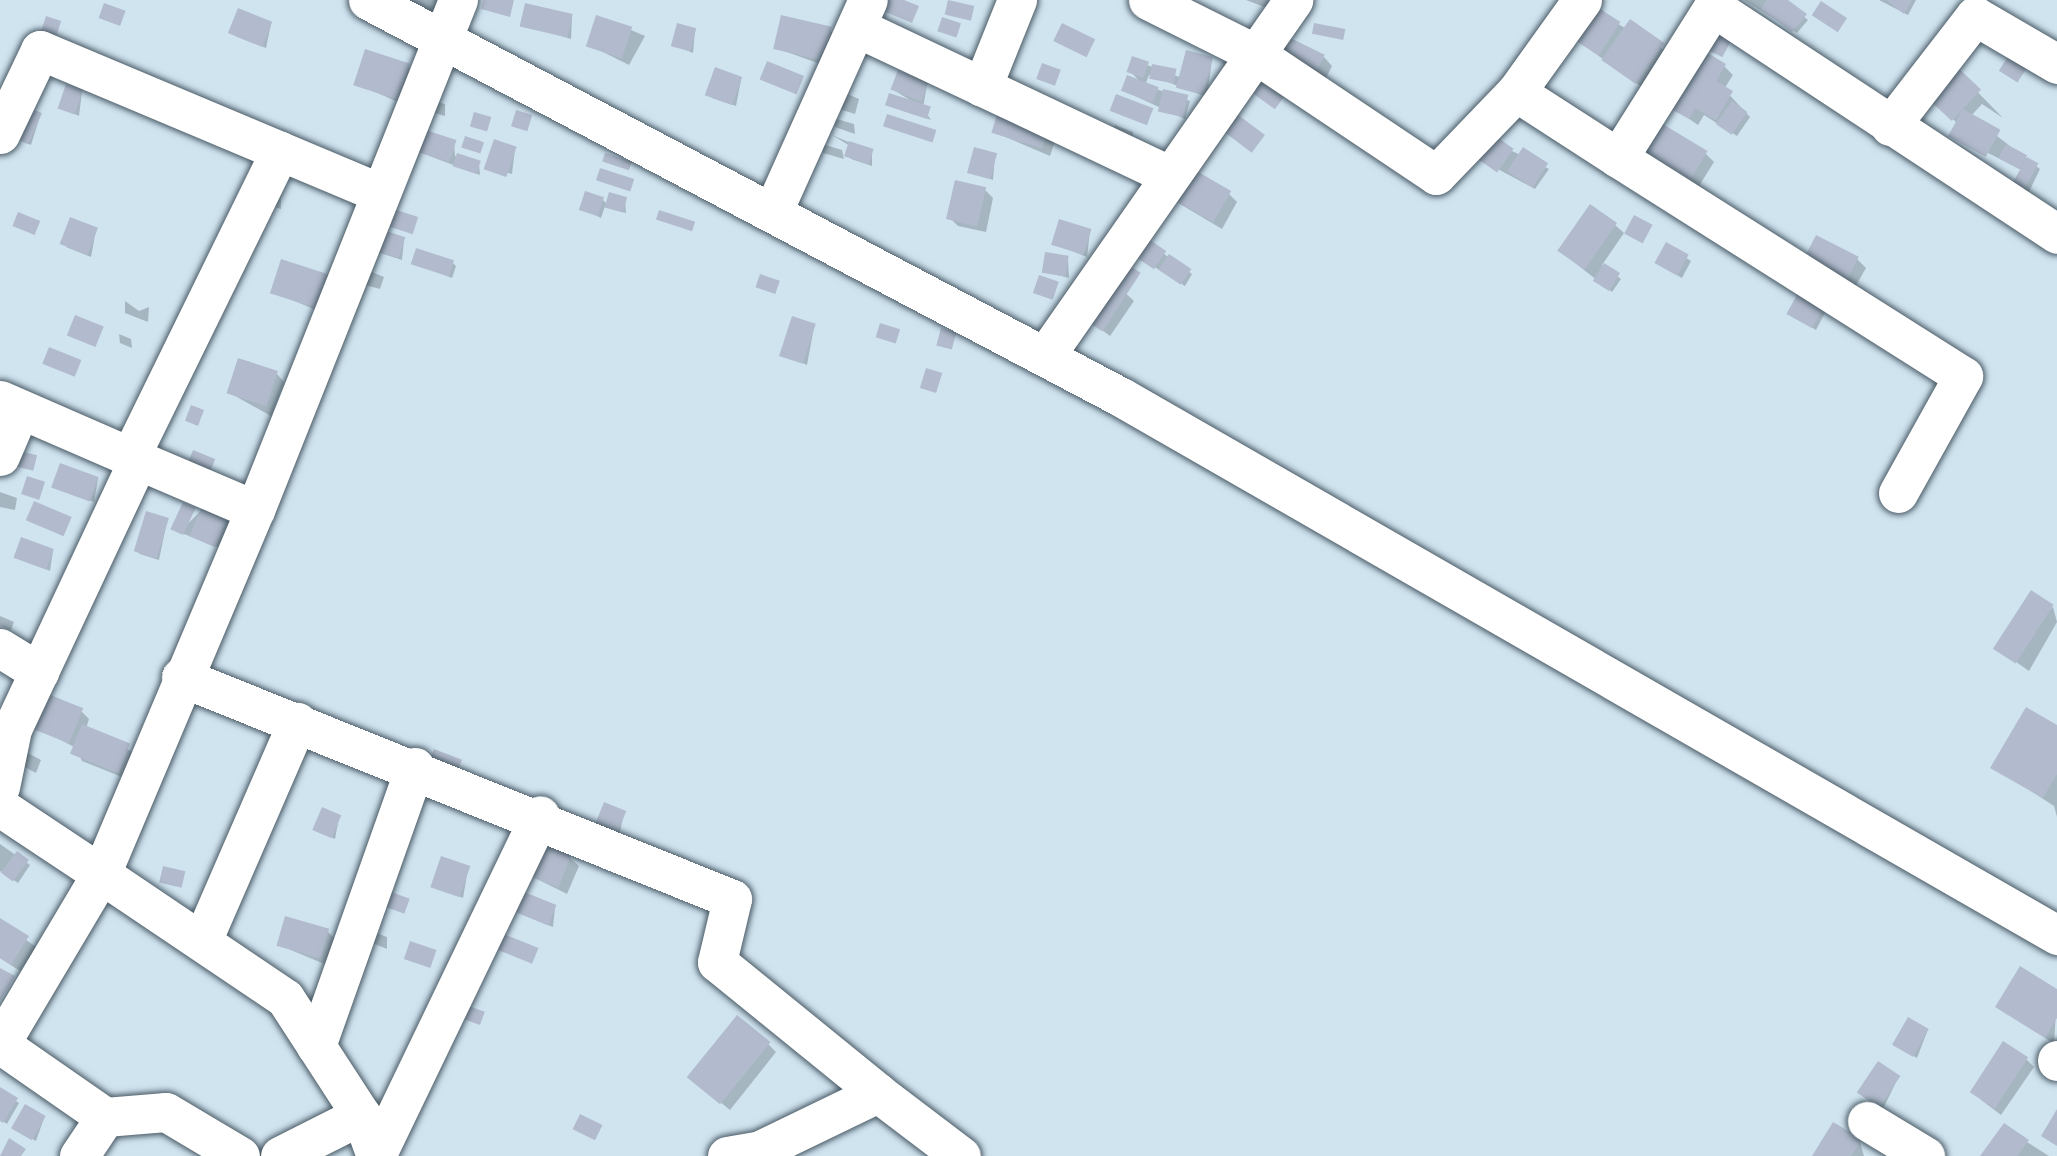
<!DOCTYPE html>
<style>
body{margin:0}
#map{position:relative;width:2057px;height:1156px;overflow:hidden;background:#d0e4f0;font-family:"Playfair Display",serif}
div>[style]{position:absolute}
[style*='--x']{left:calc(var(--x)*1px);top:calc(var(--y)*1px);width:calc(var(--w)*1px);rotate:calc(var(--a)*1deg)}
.shadow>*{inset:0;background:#0003}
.building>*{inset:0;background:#b2bbcd;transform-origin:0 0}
.roads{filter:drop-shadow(0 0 3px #495a65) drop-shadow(0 0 3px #495a65)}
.street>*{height:39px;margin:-19.5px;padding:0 19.5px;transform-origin:19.5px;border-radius:19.5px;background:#fff}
span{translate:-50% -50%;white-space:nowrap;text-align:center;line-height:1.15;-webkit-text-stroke:10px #d0e4f0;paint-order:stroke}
</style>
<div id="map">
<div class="shadow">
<div style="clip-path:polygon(392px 0,444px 0,440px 18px)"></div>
<div style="clip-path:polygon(1246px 0,1269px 0,1267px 8px)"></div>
<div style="clip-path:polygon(1744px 0,1783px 0,1808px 20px,1797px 33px)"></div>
<div style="clip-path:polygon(1879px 0,1916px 0,1908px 15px)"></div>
<div style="clip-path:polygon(572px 17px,571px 39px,524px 25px)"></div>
<div style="clip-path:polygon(271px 24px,266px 48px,235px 36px)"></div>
<div style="clip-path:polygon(1618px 24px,1670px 53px,1646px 90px,1582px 44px)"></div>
<div style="clip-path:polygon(631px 30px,645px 36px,629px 65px,589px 45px)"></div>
<div style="clip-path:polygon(830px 30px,839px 39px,831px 68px,776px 48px)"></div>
<div style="clip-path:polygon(695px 31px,693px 53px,674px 45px)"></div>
<div style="clip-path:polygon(1324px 57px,1332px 66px,1324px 82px,1279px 62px)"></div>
<div style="clip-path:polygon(1212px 60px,1207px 97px,1149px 75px,1145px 85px,1190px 101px,1185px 119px,1124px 91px,1142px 84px,1130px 71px,1147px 65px,1182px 78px)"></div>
<div style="clip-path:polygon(1724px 66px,1733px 75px,1724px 89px,1750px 117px,1737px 136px,1704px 115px,1698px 125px,1664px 102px)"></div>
<div style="clip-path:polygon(408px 67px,417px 75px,407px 106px,357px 84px)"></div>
<div style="clip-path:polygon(1957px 71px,2003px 118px,1982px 104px,1971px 116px,2040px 169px,2029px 192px,2020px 188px,2024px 171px,1952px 135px,1958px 124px,1931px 98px)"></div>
<div style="clip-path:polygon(741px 80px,736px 106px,712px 98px)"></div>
<div style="clip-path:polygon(927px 85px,923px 108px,931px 120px,889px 104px,921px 107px,897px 92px)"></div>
<div style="clip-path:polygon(840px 91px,859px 99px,855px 114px,839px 109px)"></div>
<div style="clip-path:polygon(82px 92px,79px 116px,62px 108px)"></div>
<div style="clip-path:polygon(427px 99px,445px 104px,445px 116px,427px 111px)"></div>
<div style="clip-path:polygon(40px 116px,31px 145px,2px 133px)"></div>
<div style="clip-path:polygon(833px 118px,854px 124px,855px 134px,835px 127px)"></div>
<div style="clip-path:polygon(1115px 125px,1133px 132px,1133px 143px,1112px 133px)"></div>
<div style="clip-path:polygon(994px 132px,1057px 135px,1050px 156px)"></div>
<div style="clip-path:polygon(832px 135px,872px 152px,872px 166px,851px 159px,850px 146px)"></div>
<div style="clip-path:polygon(454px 143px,455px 156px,479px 164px,480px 175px,408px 148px)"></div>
<div style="clip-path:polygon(822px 144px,842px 150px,844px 159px,823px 153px)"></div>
<div style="clip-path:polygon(1638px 144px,1706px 154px,1714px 162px,1699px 186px)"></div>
<div style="clip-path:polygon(515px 149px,512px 174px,488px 167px)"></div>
<div style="clip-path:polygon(1512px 151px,1549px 169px,1535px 189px,1485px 162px)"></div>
<div style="clip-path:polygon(995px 155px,993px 180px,970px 172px)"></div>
<div style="clip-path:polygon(255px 186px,281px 194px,281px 209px,254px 201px)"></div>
<div style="clip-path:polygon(985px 190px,993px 198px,986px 232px,958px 226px,950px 218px)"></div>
<div style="clip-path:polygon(1229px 194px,1237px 202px,1222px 229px,1175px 201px)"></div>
<div style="clip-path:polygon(602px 199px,609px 206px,625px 200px,626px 213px,612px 209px,606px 203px,601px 218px,583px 209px)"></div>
<div style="clip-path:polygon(1615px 225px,1624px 233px,1602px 265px,1621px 279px,1612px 292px,1570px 259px)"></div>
<div style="clip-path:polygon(96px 230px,91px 257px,66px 247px)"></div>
<div style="clip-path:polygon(1090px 231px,1087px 257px,1054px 244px)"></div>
<div style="clip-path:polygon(1139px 236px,1192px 274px,1185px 286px,1132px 253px)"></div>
<div style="clip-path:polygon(404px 240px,402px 260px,374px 251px)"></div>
<div style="clip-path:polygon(1667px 246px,1691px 261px,1682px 278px,1661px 266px)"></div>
<div style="clip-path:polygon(1068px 259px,1069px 278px,1046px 272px)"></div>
<div style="clip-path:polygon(1857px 259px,1866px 268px,1854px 289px,1815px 269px)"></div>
<div style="clip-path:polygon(283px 263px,328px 315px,273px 292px)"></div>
<div style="clip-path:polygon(414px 263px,453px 263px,456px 266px,452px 278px)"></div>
<div style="clip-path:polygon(365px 269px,384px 277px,380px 289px,365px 285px)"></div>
<div style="clip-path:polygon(1122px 290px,1134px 301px,1110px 336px,1083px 316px)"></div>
<div style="clip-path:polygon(1799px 297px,1825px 313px,1816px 330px,1794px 317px)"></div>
<div style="clip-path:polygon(125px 301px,139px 311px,149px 307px,148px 322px,125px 313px)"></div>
<div style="clip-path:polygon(814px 327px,807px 365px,783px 355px)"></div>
<div style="clip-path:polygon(119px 334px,131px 339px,132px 348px,120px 343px)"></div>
<div style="clip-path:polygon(276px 373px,284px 382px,271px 416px,228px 392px)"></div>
<div style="clip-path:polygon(98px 479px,94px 502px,55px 487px)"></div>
<div style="clip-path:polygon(0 492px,17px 498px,15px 510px,0 507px)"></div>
<div style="clip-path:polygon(204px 508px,231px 521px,220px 548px,179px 532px)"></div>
<div style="clip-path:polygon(167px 521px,159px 560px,140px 554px,136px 551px)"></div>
<div style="clip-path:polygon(53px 551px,50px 571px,17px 556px)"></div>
<div style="clip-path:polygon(2053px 607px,2057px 622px,2029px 671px,1999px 650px)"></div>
<div style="clip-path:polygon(0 616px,14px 622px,11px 630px,0 626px)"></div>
<div style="clip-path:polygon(81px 711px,89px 719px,86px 729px,137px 754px,127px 779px,82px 761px,76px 748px,38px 728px)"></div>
<div style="clip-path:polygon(2057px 728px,2057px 817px,2054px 806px,1994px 767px)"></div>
<div style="clip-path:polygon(26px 752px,41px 760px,36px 773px,21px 765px)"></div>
<div style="clip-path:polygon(624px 814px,617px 844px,599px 837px)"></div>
<div style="clip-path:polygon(339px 818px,335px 839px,320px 832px)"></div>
<div style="clip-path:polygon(0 844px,30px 865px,18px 883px,0 871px)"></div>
<div style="clip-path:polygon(570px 858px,579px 866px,567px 894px,529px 875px)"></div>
<div style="clip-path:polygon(468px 869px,463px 898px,434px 886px)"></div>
<div style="clip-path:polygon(555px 908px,553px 927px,511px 910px)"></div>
<div style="clip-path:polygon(0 921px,36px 947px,20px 971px,0 958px)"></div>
<div style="clip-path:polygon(365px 929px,387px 937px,387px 949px,365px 940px)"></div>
<div style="clip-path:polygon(328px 932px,336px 940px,329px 966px,279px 945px)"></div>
<div style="clip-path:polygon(2057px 993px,2054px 1044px,1999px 1006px)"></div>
<div style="clip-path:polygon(1927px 1032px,1917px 1058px,1899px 1048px)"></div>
<div style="clip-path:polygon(768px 1044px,776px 1052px,730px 1110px,699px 1085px)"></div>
<div style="clip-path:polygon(2026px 1059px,2034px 1067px,2001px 1115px,1980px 1099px)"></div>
<div style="clip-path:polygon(1898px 1078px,1883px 1109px,1864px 1096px)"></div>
<div style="clip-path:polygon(0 1091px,19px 1103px,7px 1124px,0 1119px)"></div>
<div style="clip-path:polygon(44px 1118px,36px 1141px,19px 1131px)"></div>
<div style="clip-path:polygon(1860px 1142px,1864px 1156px,1816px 1156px)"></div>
<div style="clip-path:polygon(2027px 1142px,2049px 1156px,1984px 1156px)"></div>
</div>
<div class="building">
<div style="clip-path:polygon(483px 0,514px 0,510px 17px,481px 9px)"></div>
<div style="clip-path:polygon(879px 0,904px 0,919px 6px,912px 23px,876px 8px)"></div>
<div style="left:948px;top:0;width:27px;height:15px;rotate:13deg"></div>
<div style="clip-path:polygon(1767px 0,1788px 0,1807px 14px,1792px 32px,1761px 9px)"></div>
<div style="clip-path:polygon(1886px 0,1912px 0,1904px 14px)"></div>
<div style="left:1821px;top:1px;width:31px;height:17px;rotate:33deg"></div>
<div style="left:104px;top:3px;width:23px;height:16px;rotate:20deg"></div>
<div style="left:525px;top:3px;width:49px;height:24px;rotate:13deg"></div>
<div style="left:1591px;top:3px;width:35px;height:40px;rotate:33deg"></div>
<div style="left:238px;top:8px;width:37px;height:27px;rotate:22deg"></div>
<div style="left:596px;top:15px;width:38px;height:33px;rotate:18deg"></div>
<div style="left:781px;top:15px;width:52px;height:35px;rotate:13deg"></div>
<div style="left:46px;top:16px;width:16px;height:17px;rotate:18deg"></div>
<div style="left:1712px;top:16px;width:28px;height:32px;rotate:27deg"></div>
<div style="left:942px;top:17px;width:20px;height:15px;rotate:18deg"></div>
<div style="left:1630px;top:19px;width:42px;height:50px;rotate:35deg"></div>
<div style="left:677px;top:23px;width:20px;height:24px;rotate:15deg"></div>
<div style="left:1062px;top:23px;width:37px;height:20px;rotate:26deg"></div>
<div style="left:1314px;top:23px;width:32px;height:11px;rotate:11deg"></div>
<div style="left:1278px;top:32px;width:52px;height:25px;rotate:26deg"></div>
<div style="clip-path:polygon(1694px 45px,1726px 64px,1716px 81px,1733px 91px,1716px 120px,1695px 108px,1689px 119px,1660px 103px)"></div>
<div style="left:365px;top:49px;width:47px;height:38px;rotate:18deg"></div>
<div style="left:1186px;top:50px;width:28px;height:39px;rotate:15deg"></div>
<div style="left:2010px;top:53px;width:22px;height:21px;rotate:32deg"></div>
<div style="left:1132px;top:56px;width:18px;height:17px;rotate:19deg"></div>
<div style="left:767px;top:61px;width:40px;height:20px;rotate:22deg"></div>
<div style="left:1042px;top:63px;width:20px;height:17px;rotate:20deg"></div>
<div style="left:1152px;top:64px;width:25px;height:15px;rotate:11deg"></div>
<div style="left:1265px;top:65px;width:34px;height:30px;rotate:36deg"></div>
<div style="left:715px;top:67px;width:29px;height:30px;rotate:20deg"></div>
<div style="left:1957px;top:67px;width:33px;height:43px;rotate:43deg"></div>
<div style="left:898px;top:70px;width:33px;height:21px;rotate:21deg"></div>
<div style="left:1127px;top:75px;width:34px;height:17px;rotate:21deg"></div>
<div style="left:66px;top:84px;width:18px;height:26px;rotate:19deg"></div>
<div style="left:1163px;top:89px;width:26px;height:23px;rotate:13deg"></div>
<div style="left:889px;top:93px;width:44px;height:13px;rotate:18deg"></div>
<div style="left:1116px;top:94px;width:40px;height:18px;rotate:21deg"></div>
<div style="left:10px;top:99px;width:35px;height:34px;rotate:24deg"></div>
<div style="left:1732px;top:101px;width:19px;height:28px;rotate:35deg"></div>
<div style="left:999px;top:108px;width:53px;height:26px;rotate:17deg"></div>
<div style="left:1963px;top:109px;width:43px;height:31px;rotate:29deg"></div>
<div style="left:516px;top:110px;width:17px;height:17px;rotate:17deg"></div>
<div style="left:1233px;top:111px;width:40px;height:22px;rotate:37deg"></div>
<div style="left:474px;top:112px;width:18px;height:15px;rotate:16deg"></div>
<div style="left:887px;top:114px;width:52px;height:13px;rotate:18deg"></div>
<div style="left:1651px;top:117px;width:66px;height:33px;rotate:31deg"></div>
<div style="left:407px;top:124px;width:52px;height:23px;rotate:18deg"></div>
<div style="left:1494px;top:135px;width:24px;height:29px;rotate:35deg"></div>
<div style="left:465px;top:136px;width:20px;height:12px;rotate:18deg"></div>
<div style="left:494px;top:139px;width:24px;height:32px;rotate:19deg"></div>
<div style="left:849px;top:141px;width:26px;height:16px;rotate:18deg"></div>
<div style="left:2006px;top:144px;width:24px;height:16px;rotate:28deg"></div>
<div style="left:974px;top:147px;width:24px;height:27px;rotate:15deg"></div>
<div style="left:1523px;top:147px;width:30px;height:29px;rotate:33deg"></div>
<div style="left:457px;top:153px;width:25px;height:14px;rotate:18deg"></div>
<div style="left:605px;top:153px;width:28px;height:9px;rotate:18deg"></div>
<div style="left:2027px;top:157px;width:13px;height:32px;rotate:29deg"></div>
<div style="left:1181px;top:162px;width:58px;height:36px;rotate:30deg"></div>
<div style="left:600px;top:168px;width:36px;height:13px;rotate:18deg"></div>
<div style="left:955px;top:180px;width:32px;height:40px;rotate:13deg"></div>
<div style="left:585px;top:191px;width:20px;height:20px;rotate:18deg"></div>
<div style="left:609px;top:192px;width:19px;height:16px;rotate:16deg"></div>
<div style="left:1590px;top:204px;width:33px;height:57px;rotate:35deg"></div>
<div style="left:384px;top:206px;width:36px;height:18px;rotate:18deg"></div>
<div style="left:659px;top:210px;width:38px;height:10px;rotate:18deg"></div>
<div style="left:18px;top:212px;width:24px;height:15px;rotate:22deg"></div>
<div style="left:1634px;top:215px;width:21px;height:21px;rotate:28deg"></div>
<div style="left:70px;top:217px;width:30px;height:29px;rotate:21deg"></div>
<div style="left:1059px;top:219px;width:34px;height:27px;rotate:17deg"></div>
<div style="left:374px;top:227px;width:33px;height:22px;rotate:18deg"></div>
<div style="left:1138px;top:232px;width:34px;height:22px;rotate:34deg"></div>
<div style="left:1816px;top:235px;width:48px;height:29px;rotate:27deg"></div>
<div style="left:1666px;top:242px;width:26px;height:24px;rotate:29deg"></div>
<div style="left:416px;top:248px;width:40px;height:17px;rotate:18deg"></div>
<div style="left:1045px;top:252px;width:24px;height:21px;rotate:9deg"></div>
<div style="left:1169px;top:254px;width:27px;height:19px;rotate:34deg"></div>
<div style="left:1118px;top:258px;width:27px;height:70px;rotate:33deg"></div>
<div style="left:281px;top:259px;width:52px;height:36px;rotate:18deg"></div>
<div style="left:1604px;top:263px;width:19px;height:21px;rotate:32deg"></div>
<div style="left:760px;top:274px;width:21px;height:14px;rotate:19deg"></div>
<div style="left:1039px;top:275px;width:21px;height:19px;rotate:19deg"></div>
<div style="left:1798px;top:293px;width:29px;height:24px;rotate:29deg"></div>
<div style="left:75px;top:315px;width:31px;height:22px;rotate:22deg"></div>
<div style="left:792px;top:316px;width:25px;height:42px;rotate:18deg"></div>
<div style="left:880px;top:323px;width:21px;height:15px;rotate:17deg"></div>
<div style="left:941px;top:328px;width:16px;height:18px;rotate:15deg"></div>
<div style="left:49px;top:347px;width:35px;height:18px;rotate:22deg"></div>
<div style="left:238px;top:358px;width:42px;height:37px;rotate:18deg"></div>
<div style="left:926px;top:368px;width:17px;height:21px;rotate:17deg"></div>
<div style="left:191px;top:405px;width:14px;height:17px;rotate:21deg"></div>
<div style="left:8px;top:448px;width:30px;height:16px;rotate:14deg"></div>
<div style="left:193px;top:450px;width:24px;height:17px;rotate:22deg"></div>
<div style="left:60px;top:463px;width:41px;height:26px;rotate:20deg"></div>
<div style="left:27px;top:476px;width:19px;height:19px;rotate:18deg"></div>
<div style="left:34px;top:501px;width:41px;height:21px;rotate:23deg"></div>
<div style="left:183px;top:502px;width:14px;height:30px;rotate:25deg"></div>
<div style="left:203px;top:504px;width:28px;height:35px;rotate:23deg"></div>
<div style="left:146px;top:511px;width:24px;height:42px;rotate:17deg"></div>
<div style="left:21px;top:537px;width:35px;height:22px;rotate:20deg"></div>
<div style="left:2031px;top:590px;width:27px;height:70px;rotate:33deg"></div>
<div style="left:48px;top:694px;width:38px;height:38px;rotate:22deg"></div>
<div style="clip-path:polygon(2026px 707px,2057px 725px,2057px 774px,2043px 798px,1990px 768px)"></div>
<div style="left:82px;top:724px;width:52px;height:32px;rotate:22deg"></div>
<div style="left:434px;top:749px;width:30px;height:10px;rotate:21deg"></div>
<div style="left:604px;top:802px;width:24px;height:34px;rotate:22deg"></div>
<div style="left:322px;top:807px;width:21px;height:25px;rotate:23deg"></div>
<div style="left:539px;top:842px;width:35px;height:35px;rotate:22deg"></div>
<div style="left:17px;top:851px;width:15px;height:27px;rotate:37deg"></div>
<div style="left:441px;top:856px;width:31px;height:33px;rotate:19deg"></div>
<div style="left:163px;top:866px;width:23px;height:17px;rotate:13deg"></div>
<div style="left:375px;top:886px;width:37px;height:16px;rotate:20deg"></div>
<div style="left:512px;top:887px;width:48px;height:22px;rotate:22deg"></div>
<div style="left:285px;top:916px;width:46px;height:31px;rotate:16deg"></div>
<div style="clip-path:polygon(0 918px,29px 936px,11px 965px,0 958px)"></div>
<div style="left:494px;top:930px;width:48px;height:17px;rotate:22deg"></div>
<div style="left:410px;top:941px;width:28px;height:19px;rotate:19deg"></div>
<div style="clip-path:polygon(2020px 966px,2057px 989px,2057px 1018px,2045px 1038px,1995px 1007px)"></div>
<div style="clip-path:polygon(0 968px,15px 976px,0 1001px)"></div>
<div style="left:466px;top:1005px;width:20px;height:14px;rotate:20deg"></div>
<div style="left:737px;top:1015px;width:43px;height:80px;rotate:39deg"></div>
<div style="left:1908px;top:1017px;width:24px;height:32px;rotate:30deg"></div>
<div style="left:2003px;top:1041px;width:30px;height:61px;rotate:33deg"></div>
<div style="left:1878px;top:1061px;width:27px;height:38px;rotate:34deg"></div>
<div style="clip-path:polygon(0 1087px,18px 1098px,3px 1123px,0 1121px)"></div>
<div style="left:25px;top:1104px;width:24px;height:28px;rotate:30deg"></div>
<div style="clip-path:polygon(2057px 1109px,2057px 1146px,2041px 1136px)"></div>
<div style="left:580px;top:1114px;width:25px;height:17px;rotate:26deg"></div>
<div style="clip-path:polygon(1833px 1122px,1862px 1139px,1851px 1156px,1812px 1156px)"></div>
<div style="clip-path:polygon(2004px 1123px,2029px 1140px,2017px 1156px,1980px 1156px)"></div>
<div style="clip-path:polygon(9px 1138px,26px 1149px,21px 1156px,0 1156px)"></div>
</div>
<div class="roads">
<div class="street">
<div style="--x:368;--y:0;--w:851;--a:27.8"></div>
<div style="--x:1121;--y:397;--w:1080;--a:29.89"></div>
<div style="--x:1148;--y:0;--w:119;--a:26.6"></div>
<div style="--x:1254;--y:53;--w:219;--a:33.8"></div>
<div style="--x:1436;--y:175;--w:115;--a:-46.1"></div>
<div style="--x:1582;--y:0;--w:113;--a:125.7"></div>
<div style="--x:1516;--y:92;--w:121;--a:32.9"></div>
<div style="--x:856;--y:27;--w:344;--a:25.3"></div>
<div style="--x:982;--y:87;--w:94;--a:-68.1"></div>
<div style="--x:1890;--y:126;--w:139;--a:-52.3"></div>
<div style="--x:1975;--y:16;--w:95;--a:30.3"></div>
<div style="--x:0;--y:134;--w:93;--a:-64.5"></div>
<div style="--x:40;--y:50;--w:367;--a:22.8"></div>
<div style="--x:773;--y:211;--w:231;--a:-65.8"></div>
<div style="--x:1045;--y:356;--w:434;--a:-55.1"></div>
<div style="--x:0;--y:400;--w:150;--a:23.5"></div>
<div style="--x:138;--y:460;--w:297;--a:115.1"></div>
<div style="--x:12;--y:729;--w:59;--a:101.7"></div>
<div style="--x:0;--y:456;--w:51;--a:-66.9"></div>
<div style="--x:130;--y:457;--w:341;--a:-63.9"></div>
<div style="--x:1898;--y:493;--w:134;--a:-60.9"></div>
<div style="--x:1963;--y:376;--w:408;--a:-147.7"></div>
<div style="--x:1618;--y:158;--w:178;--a:-57.8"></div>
<div style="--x:1713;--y:7;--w:412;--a:33.4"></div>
<div style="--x:255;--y:510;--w:549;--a:-68.3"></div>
<div style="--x:0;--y:648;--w:46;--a:31.6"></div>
<div style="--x:181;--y:677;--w:594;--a:21.94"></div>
<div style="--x:732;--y:899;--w:65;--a:103.4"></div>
<div style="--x:717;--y:962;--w:208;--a:39.1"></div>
<div style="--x:0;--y:807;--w:121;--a:33.6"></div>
<div style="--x:101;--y:874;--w:395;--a:-67.1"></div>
<div style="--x:255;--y:510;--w:127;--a:-156.9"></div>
<div style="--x:202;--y:941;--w:239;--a:-66.5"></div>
<div style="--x:0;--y:1044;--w:198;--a:-59.3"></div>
<div style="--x:101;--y:874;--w:222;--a:34"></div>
<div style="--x:285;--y:998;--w:140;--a:57"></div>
<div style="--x:361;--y:1115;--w:44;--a:69.9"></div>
<div style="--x:0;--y:1044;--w:128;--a:34.8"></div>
<div style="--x:105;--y:1117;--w:47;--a:123.7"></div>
<div style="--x:316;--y:1046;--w:296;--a:-70.5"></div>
<div style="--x:2057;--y:1060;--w:1;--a:90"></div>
<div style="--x:105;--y:1117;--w:61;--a:-4.7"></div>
<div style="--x:166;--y:1112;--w:86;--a:30.7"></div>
<div style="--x:1867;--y:1121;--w:68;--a:31.1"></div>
<div style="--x:280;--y:1156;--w:91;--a:-26.8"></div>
<div style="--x:376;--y:1156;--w:378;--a:-64.3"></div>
<div style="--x:727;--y:1156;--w:34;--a:-10"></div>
<div style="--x:760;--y:1150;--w:131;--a:-25.8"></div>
<div style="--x:878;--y:1093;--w:104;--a:37.2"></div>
</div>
</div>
</div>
